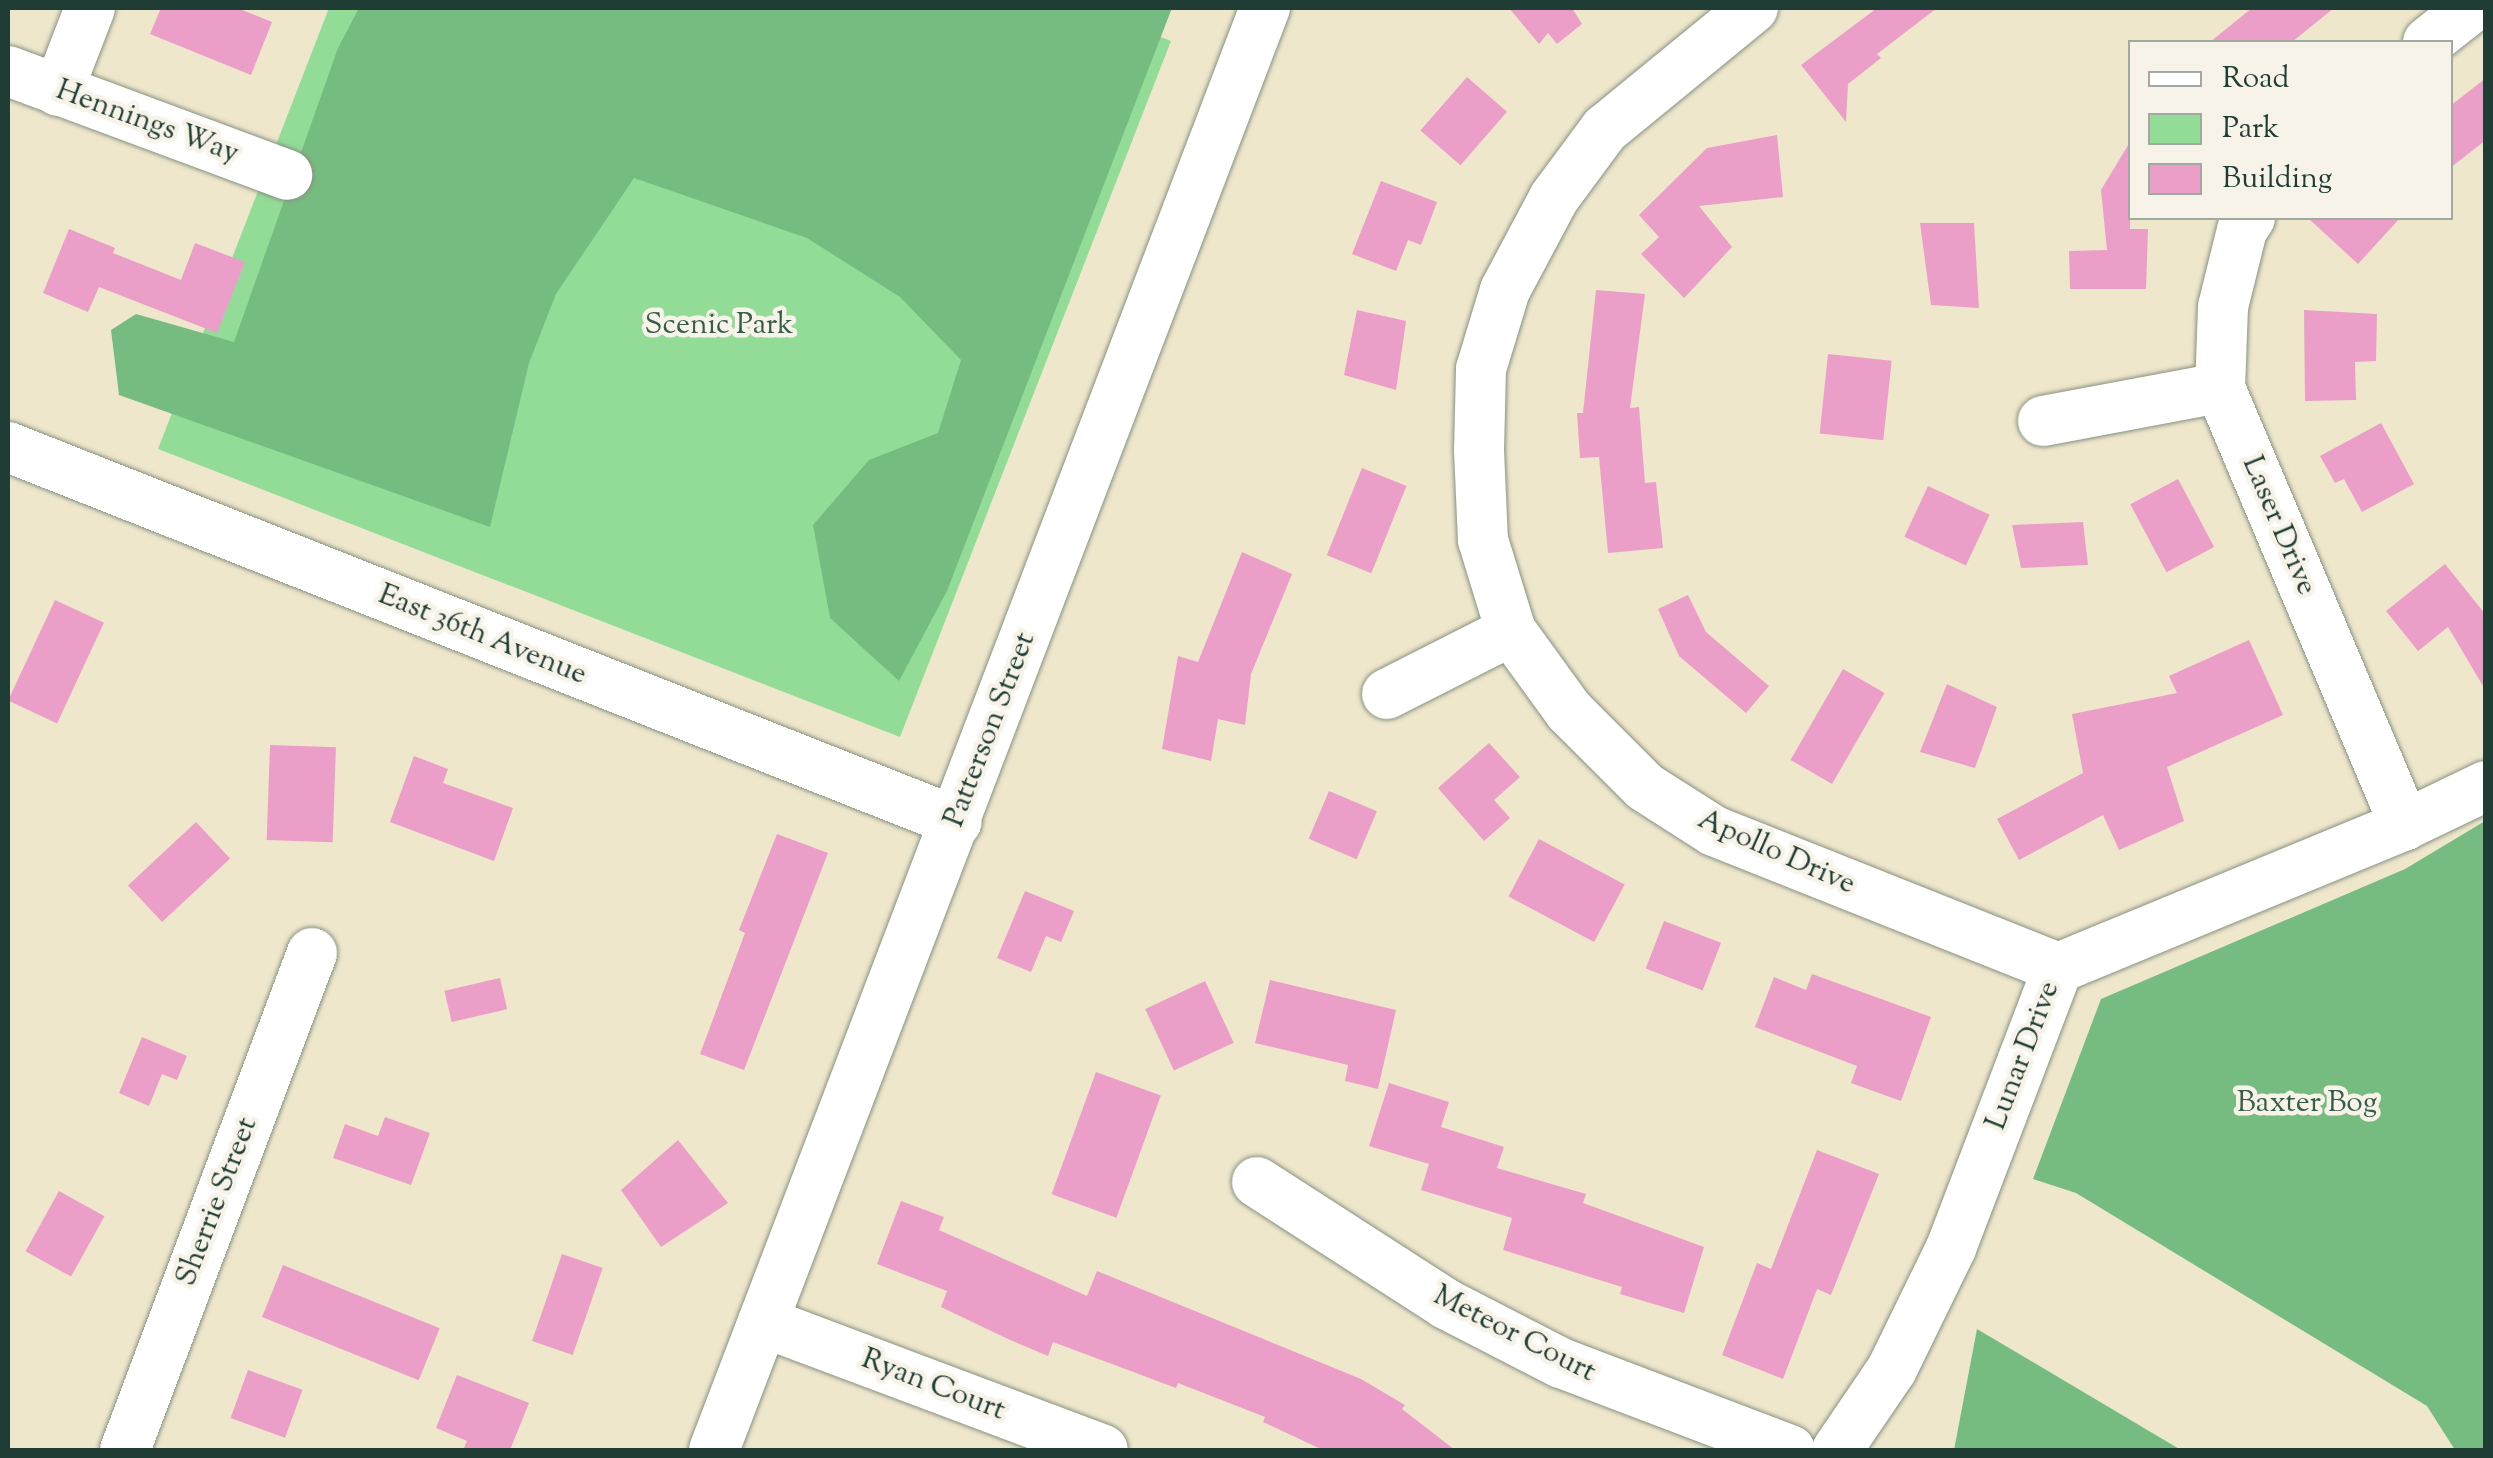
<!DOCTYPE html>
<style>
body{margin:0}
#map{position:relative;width:2493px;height:1458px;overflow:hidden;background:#efe7cc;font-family:"Sorts Mill Goudy",serif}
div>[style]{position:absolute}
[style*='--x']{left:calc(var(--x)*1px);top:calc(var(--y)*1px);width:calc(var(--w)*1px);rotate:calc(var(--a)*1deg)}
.green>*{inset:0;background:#93dc97}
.forest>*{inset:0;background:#76bc80}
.building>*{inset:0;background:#eb9ec8;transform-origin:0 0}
.roads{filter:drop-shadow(0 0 2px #879280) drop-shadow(0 0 2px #879280)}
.minor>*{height:50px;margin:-25px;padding:0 25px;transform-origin:25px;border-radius:25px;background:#fff}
span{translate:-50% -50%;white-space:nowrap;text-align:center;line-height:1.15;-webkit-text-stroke:9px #f7f3e8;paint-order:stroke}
.street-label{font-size:30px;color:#1f3d34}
.park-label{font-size:30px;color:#365d48}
.frame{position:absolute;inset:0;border:10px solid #1f3d34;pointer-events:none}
.legend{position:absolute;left:2128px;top:40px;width:325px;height:180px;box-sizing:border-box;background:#f7f3e8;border:2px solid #a1aaa0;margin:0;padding:12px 18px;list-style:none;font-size:30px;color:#1f3d34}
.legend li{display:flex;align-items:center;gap:20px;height:50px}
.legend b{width:50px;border:2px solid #a1aaa0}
</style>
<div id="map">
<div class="green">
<div style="clip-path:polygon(329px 8px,1085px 8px,1171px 41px,900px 737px,158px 449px)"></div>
</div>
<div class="forest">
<div style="clip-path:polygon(359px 8px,1172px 8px,947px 591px,899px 681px,830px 618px,813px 525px,869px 460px,938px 433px,961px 360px,900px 297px,807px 238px,634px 178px,556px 294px,529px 363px,490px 527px,119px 395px,111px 330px,136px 314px,234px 342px,338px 48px)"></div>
<div style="clip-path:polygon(2485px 821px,2486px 1450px,2455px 1450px,2427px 1406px,2076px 1193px,2033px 1179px,2101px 999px,2405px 869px)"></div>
<div style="clip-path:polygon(1977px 1329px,2181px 1450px,1954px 1450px)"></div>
</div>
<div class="building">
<div style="clip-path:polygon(161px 8px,237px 8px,272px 22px,251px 75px,150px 34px)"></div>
<div style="clip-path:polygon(1509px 8px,1572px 8px,1582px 24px,1557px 44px,1548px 33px,1539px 44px)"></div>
<div style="clip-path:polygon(1877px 8px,1937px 8px,1877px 54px,1881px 58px,1848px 84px,1846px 122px,1801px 65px)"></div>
<div style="clip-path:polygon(2252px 8px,2334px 8px,2292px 42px,2210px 42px)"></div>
<div style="left:1467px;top:77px;width:53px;height:71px;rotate:41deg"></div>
<div style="clip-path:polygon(2486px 78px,2486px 140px,2450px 168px,2450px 106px)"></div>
<div style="clip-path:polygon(1777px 135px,1783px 197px,1699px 206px,1732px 247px,1684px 298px,1641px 254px,1659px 237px,1639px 215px,1707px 148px)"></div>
<div style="clip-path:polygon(2130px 142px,2130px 229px,2148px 229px,2146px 289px,2070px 289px,2069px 251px,2107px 250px,2101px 190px)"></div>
<div style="clip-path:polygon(1381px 181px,1437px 202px,1421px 245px,1408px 240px,1396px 271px,1352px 254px)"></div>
<div style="clip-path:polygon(2308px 218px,2400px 218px,2358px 264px)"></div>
<div style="clip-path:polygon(1920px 223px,1974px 223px,1979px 308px,1931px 305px)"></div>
<div style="clip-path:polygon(69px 229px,115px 248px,113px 253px,181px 280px,195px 243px,245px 262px,217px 333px,99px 287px,88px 312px,43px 293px)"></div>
<div style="clip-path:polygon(1596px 290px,1645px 294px,1630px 408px,1639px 407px,1645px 483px,1656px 482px,1663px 548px,1608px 553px,1599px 457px,1580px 458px,1577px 413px,1583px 413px)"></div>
<div style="clip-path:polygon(1357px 310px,1406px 321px,1396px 390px,1344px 375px)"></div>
<div style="clip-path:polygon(2304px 310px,2377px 314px,2376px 361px,2355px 362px,2356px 400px,2305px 401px)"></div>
<div style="left:1828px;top:354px;width:64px;height:80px;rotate:6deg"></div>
<div style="clip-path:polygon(2381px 423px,2414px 484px,2362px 512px,2344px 479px,2335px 483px,2320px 456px)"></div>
<div style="left:1362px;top:468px;width:48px;height:94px;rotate:22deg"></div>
<div style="left:2178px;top:479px;width:77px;height:54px;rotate:62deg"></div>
<div style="left:1928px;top:486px;width:68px;height:56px;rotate:25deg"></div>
<div style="clip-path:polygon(2083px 522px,2088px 565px,2021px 568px,2012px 525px)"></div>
<div style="clip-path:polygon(1242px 552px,1292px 574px,1251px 674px,1245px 725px,1218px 719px,1211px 761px,1162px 749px,1178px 656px,1198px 662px)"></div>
<div style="clip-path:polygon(2445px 564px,2486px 615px,2486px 691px,2448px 627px,2418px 651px,2386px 611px)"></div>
<div style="clip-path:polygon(1688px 595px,1706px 632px,1769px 686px,1746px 713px,1679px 656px,1658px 609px)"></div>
<div style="left:55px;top:600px;width:54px;height:111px;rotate:25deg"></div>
<div style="clip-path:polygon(2249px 640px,2283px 715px,2167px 767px,2184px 821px,2119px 850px,2103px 815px,2019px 860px,1997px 819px,2083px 773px,2072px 714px,2177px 693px,2169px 676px)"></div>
<div style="left:1843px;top:669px;width:48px;height:105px;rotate:30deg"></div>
<div style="clip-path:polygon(1947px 684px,1997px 707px,1975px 768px,1920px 752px)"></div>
<div style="clip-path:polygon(1489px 743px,1520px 777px,1494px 800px,1510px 818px,1484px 841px,1438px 788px)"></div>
<div style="left:270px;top:745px;width:66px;height:95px;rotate:2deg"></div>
<div style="clip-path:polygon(414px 756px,448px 769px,443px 783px,513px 808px,494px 861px,390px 822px)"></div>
<div style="left:1329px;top:791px;width:52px;height:52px;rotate:23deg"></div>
<div style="left:196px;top:822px;width:50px;height:93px;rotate:47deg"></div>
<div style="clip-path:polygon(777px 834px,828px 853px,744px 1070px,700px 1054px,745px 933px,739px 930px)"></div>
<div style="left:1539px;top:839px;width:97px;height:65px;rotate:28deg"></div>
<div style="clip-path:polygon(1025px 891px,1074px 911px,1061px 942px,1046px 936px,1031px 972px,997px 958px)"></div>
<div style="left:1664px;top:921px;width:61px;height:51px;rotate:21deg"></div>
<div style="clip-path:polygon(1812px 974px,1931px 1017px,1901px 1101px,1851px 1083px,1857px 1066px,1755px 1027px,1774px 977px,1806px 990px)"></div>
<div style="left:500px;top:978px;width:32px;height:57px;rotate:77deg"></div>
<div style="clip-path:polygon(1270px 980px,1396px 1010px,1378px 1089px,1345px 1081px,1348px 1065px,1255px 1043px)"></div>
<div style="left:1205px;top:981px;width:68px;height:66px;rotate:65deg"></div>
<div style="clip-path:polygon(142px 1037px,187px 1056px,177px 1080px,162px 1074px,149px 1106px,119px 1093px)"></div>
<div style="left:1096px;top:1072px;width:69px;height:130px;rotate:20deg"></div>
<div style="clip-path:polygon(1389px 1083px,1449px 1102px,1441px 1127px,1504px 1147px,1497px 1168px,1586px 1194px,1583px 1203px,1704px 1247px,1684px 1313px,1620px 1294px,1622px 1287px,1503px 1250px,1512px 1218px,1421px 1190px,1429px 1164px,1369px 1146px)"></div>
<div style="clip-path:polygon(385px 1117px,430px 1133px,411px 1185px,333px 1158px,345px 1124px,378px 1136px)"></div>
<div style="clip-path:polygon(678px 1140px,728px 1203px,661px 1247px,621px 1190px)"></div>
<div style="clip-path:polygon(1817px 1150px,1879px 1174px,1831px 1295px,1817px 1289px,1783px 1379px,1722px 1355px,1757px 1263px,1771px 1269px)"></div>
<div style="left:59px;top:1191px;width:52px;height:69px;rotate:29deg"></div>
<div style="clip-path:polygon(901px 1201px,944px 1217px,939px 1230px,1087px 1296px,1097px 1271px,1361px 1379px,1405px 1405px,1402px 1409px,1455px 1450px,1323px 1450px,1263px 1422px,1265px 1417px,1178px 1383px,1176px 1388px,1053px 1342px,1048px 1356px,1008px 1339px,941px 1307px,947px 1291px,877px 1264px)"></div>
<div style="left:562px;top:1254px;width:43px;height:92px;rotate:19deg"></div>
<div style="left:283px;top:1265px;width:169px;height:56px;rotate:22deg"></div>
<div style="left:248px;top:1370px;width:58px;height:51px;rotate:20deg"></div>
<div style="clip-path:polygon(457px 1375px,529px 1403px,510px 1450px,463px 1450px,467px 1441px,436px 1428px)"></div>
</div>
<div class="roads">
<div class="minor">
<div style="--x:1753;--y:8;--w:191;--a:140.7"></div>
<div style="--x:1605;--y:129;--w:86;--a:126.5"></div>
<div style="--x:1554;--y:198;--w:104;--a:118"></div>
<div style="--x:1505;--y:290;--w:83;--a:106.9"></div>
<div style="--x:1481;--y:369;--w:81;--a:91.4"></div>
<div style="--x:1479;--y:450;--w:90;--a:87.5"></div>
<div style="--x:1483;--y:540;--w:95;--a:72.9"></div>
<div style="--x:1511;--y:631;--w:99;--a:54.1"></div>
<div style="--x:1569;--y:711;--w:107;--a:45"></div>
<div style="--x:1645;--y:787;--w:82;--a:32.5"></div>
<div style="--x:1714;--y:831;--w:370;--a:21.7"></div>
<div style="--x:2428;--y:42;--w:55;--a:-38.3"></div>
<div style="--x:8;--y:71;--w:298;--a:20.4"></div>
<div style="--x:58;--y:91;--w:89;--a:-68.9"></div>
<div style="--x:2250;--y:218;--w:14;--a:124"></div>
<div style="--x:2242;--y:230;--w:79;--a:103.9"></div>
<div style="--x:2223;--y:307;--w:81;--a:92.1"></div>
<div style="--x:2220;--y:388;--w:475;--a:67.1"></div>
<div style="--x:2043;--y:421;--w:180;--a:-10.6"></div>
<div style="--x:8;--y:447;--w:1020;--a:21.56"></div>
<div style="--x:1387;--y:694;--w:139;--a:-26.9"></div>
<div style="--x:1257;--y:1182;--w:225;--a:32.8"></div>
<div style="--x:1446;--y:1304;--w:129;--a:27.2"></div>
<div style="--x:1561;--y:1363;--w:245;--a:20.8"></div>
<div style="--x:763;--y:1322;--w:363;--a:20.6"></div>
<div style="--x:125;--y:1450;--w:531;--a:-69.38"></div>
<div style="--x:714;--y:1450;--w:1544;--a:-69.09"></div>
<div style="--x:1837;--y:1450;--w:98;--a:-55.8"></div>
<div style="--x:1892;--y:1369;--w:135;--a:-64"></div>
<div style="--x:1951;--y:1248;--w:300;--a:-69.1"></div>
<div style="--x:2058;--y:968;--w:375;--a:-22.4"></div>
<div style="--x:2405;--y:825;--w:90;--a:-25.7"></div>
</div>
</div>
<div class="street-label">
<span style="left:147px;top:123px;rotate:20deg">Hennings Way</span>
<span style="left:2278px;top:526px;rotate:67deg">Laser Drive</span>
<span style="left:482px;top:636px;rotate:22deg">East 36th Avenue</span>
<span style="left:991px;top:730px;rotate:-69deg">Patterson Street</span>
<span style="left:1776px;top:853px;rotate:24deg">Apollo Drive</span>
<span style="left:2024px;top:1056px;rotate:-69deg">Lunar Drive</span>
<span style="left:218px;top:1202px;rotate:-69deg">Sherrie Street</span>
<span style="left:1514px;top:1335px;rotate:27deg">Meteor Court</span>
<span style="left:933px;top:1386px;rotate:21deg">Ryan Court</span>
</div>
<div class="park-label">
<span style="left:719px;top:326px">Scenic Park</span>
<span style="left:2307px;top:1104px">Baxter Bog</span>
</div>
<div class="frame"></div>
<ul class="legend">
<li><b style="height:12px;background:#fff"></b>Road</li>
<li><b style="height:28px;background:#93dc97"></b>Park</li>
<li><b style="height:28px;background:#eb9ec8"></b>Building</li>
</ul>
</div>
